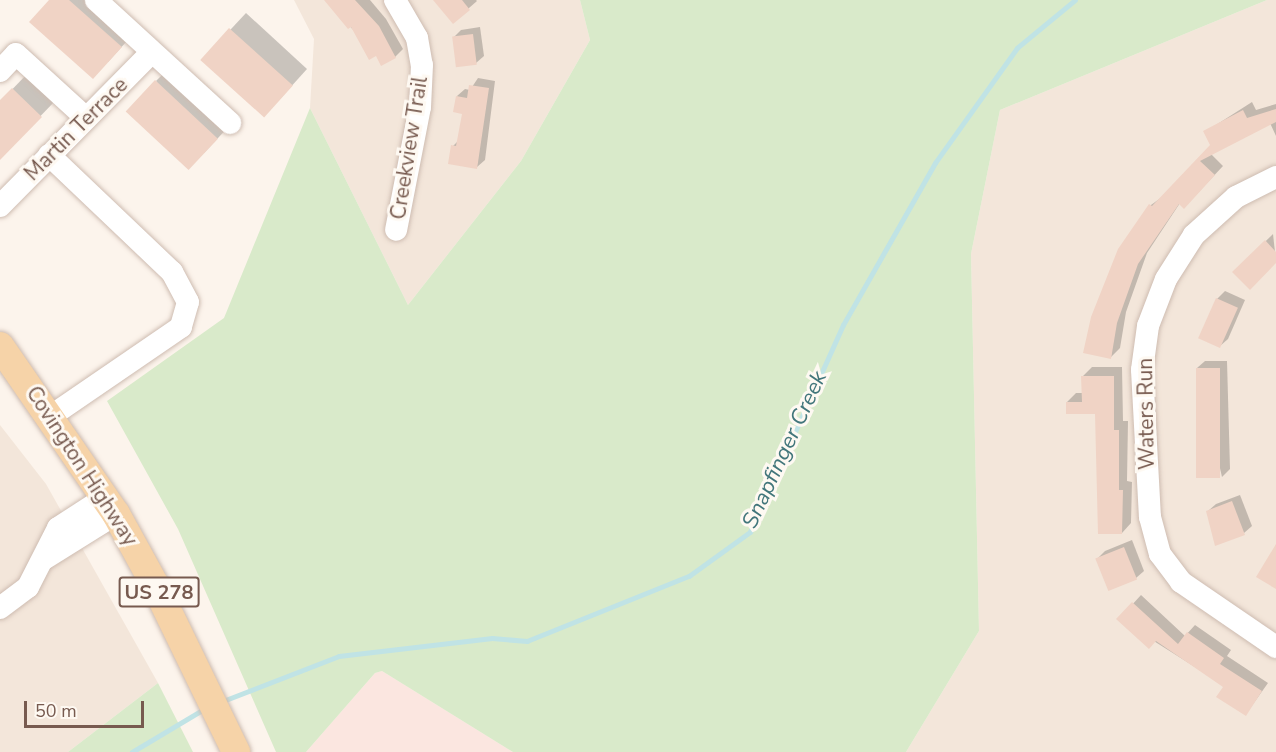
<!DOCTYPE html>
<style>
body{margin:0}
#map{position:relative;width:1276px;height:752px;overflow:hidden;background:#fcf4ec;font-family:"Nunito Sans",sans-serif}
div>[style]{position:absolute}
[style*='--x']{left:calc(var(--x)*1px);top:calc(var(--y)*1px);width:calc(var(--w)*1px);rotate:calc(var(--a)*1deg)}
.residential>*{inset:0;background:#f3e6da}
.commercial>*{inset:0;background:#fbe6e0}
.green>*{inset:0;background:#d9eaca}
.shadow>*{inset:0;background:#0003}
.stream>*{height:4.5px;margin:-2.25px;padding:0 2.25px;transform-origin:2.25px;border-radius:2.25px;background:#c0e3e5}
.building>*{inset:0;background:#f0d3c5;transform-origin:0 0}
.roads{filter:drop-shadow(0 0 2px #cebcb1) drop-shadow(0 0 2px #cebcb1)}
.minor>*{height:22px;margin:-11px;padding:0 11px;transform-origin:11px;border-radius:11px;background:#fff}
.major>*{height:28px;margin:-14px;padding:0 14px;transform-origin:14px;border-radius:14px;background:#f6d3a8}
span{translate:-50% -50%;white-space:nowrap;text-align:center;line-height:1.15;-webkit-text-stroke:6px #fef9f2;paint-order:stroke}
.shield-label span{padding:2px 4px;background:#fef9f2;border:2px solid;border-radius:4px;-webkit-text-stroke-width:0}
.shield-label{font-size:20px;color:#775a4f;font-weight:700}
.street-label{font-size:21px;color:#775a4f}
.water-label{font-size:22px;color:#42767b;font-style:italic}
.scale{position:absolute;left:24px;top:701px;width:120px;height:27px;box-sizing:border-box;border:3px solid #775a4f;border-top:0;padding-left:8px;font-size:18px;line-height:21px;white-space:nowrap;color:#775a4f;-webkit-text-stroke:4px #fef9f2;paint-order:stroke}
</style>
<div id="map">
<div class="residential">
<div style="clip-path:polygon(294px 0,580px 0,590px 40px,521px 161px,408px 305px,310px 108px,314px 39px)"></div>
<div style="clip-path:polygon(1267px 0,1276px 0,1276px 752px,906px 752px,979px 631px,971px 254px,1000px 110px)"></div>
<div style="clip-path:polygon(0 425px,46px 484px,158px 683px,68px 752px,0 752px)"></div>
</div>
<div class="commercial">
<div style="clip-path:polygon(382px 671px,513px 752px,306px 752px,375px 673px)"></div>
</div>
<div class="green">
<div style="clip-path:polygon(580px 0,1267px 0,1000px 110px,971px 254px,979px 631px,906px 752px,513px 752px,382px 671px,375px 673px,306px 752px,276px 752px,178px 529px,107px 401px,224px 318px,310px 108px,408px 305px,521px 161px,590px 40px)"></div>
<div style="clip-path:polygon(158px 683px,193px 752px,68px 752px)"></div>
</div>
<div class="shadow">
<div style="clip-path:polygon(51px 0,102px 0,136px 31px,108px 62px)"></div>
<div style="clip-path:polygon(325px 0,370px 0,386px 19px,403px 49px,395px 57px,376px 54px)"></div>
<div style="clip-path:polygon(435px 0,476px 0,477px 1px,453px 22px)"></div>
<div style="clip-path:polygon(246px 13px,307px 69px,279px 100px,203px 59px)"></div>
<div style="clip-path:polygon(480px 27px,484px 56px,476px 63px,454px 37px,461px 30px)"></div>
<div style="clip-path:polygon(171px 66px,233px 122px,204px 153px,156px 81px)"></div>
<div style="clip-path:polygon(28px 73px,56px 100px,0 158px,0 102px)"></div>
<div style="clip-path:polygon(478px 78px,495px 81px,485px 160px,477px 167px,453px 146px,459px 140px,464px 113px,457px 96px,465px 89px,470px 90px)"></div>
<div style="clip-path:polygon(1252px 102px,1256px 110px,1276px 104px,1276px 136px,1270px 123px,1211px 154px,1223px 166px,1193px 198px,1180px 203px,1147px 253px,1126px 312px,1120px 348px,1111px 357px,1120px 250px,1151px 205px,1162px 197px,1212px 145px,1205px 132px)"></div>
<div style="clip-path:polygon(1273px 234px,1276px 261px,1234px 272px)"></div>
<div style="clip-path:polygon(1225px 291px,1245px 300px,1228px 339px,1220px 346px,1217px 299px)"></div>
<div style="clip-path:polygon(1205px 361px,1227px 361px,1230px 469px,1222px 477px,1197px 368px)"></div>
<div style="clip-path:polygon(1092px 367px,1122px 367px,1123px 421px,1128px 421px,1127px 481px,1132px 482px,1131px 523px,1122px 533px,1096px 413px,1067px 402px,1076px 393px,1083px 393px,1083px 376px)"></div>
<div style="clip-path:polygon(1240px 495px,1252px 526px,1244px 533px,1208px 511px,1216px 504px)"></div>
<div style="clip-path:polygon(1132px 540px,1144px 571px,1136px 578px,1097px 559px,1105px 551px)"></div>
<div style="clip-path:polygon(1141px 595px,1185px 636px,1195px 625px,1231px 650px,1227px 656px,1268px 683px,1246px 714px,1225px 686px,1119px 619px)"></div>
</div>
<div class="stream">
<div style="--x:223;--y:701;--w:124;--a:-21.2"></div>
<div style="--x:339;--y:656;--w:154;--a:-6.7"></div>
<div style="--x:492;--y:638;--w:35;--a:5"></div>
<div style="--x:527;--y:641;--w:175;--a:-21.9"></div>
<div style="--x:689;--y:576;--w:75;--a:-35.8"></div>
<div style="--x:750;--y:532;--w:227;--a:-65.8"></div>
<div style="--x:843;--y:325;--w:186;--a:-60.4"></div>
<div style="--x:935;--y:163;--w:141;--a:-54.5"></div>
<div style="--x:1017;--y:48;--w:75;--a:-39.6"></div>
<div style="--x:132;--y:752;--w:84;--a:-30.8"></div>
</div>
<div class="building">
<div style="clip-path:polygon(49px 0,69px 0,122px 47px,93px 79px,29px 22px)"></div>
<div style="clip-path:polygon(324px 0,355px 0,379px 26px,396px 58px,381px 66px,376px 56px,369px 60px,351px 27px,348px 29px)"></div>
<div style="clip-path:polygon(433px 0,462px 0,470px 10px,453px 24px)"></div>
<div style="left:229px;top:28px;width:86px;height:43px;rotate:42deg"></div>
<div style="left:473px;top:34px;width:31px;height:21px;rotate:83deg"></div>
<div style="left:155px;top:80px;width:86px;height:43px;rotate:43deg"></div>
<div style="clip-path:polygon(469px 85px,489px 88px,477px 169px,448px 164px,451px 145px,456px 146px,462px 114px,453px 112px,456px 96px,467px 98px)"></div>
<div style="clip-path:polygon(12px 88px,42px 117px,0 160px,0 100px)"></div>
<div style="clip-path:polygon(1276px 109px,1276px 122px,1200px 161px,1215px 175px,1184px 209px,1179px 204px,1138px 264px,1117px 323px,1111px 359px,1083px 353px,1091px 317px,1118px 249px,1149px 204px,1152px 206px,1210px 145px,1203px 131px,1243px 110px,1247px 118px)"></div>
<div style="clip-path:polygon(1265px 240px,1276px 252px,1276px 263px,1250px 290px,1232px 272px)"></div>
<div style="left:1216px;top:298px;width:24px;height:44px;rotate:24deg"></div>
<div style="left:1196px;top:368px;width:24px;height:110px"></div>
<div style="clip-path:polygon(1081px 376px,1114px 376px,1114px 430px,1119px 430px,1119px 490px,1123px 490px,1122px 534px,1098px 534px,1095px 414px,1066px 414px,1066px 402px,1082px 402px)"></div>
<div style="clip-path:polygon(1232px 501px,1245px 535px,1215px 546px,1206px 511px)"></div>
<div style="clip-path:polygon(1276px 544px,1276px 589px,1256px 577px)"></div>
<div style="left:1124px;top:547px;width:35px;height:31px;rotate:68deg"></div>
<div style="clip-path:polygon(1132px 602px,1178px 644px,1187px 632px,1224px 658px,1220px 664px,1262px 691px,1246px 716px,1216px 697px,1223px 687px,1156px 641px,1149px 649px,1116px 619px)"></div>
</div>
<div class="roads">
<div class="minor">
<div style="--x:96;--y:0;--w:182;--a:42.5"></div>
<div style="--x:395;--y:0;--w:44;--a:59.9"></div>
<div style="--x:417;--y:38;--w:27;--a:80"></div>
<div style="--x:422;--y:65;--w:42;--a:92.7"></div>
<div style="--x:420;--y:107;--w:125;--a:101"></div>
<div style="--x:0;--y:71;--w:23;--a:-47"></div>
<div style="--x:16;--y:54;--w:95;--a:42.4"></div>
<div style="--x:49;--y:155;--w:170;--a:43.6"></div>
<div style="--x:172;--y:272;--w:34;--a:62"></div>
<div style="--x:188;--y:302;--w:26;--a:106"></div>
<div style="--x:181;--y:327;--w:158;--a:145.6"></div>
<div style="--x:1276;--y:177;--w:45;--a:153.4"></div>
<div style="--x:1236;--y:197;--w:57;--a:137.9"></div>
<div style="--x:1194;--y:235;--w:52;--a:122.5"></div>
<div style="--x:1166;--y:279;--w:50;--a:111"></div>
<div style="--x:1148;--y:326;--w:44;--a:97.8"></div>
<div style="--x:1142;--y:370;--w:147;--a:86.9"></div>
<div style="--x:1150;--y:517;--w:38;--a:75"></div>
<div style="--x:1160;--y:554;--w:35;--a:53"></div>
<div style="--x:1181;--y:582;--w:115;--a:34.4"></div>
<div style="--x:0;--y:206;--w:216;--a:-45.4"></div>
<div style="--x:44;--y:559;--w:85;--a:-32"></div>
<div style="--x:0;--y:608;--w:35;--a:-37"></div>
<div style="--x:28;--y:587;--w:66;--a:-63"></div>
<div style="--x:58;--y:528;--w:57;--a:-32.9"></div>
</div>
<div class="major">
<div style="--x:0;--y:346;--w:204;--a:55.4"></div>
<div style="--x:116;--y:514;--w:81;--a:61.2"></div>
<div style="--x:155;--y:585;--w:186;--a:64.1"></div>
</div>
</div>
<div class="shield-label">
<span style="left:159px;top:592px">US 278</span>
</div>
<div class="street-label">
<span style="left:76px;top:129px;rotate:-45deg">Martin Terrace</span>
<span style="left:409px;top:148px;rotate:-81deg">Creekview Trail</span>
<span style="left:1146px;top:414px;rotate:-91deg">Waters Run</span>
<span style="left:82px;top:466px;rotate:57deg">Covington Highway</span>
</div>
<div class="water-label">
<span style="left:785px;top:450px;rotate:-65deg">Snapfinger Creek</span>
</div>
<div class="scale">50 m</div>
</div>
